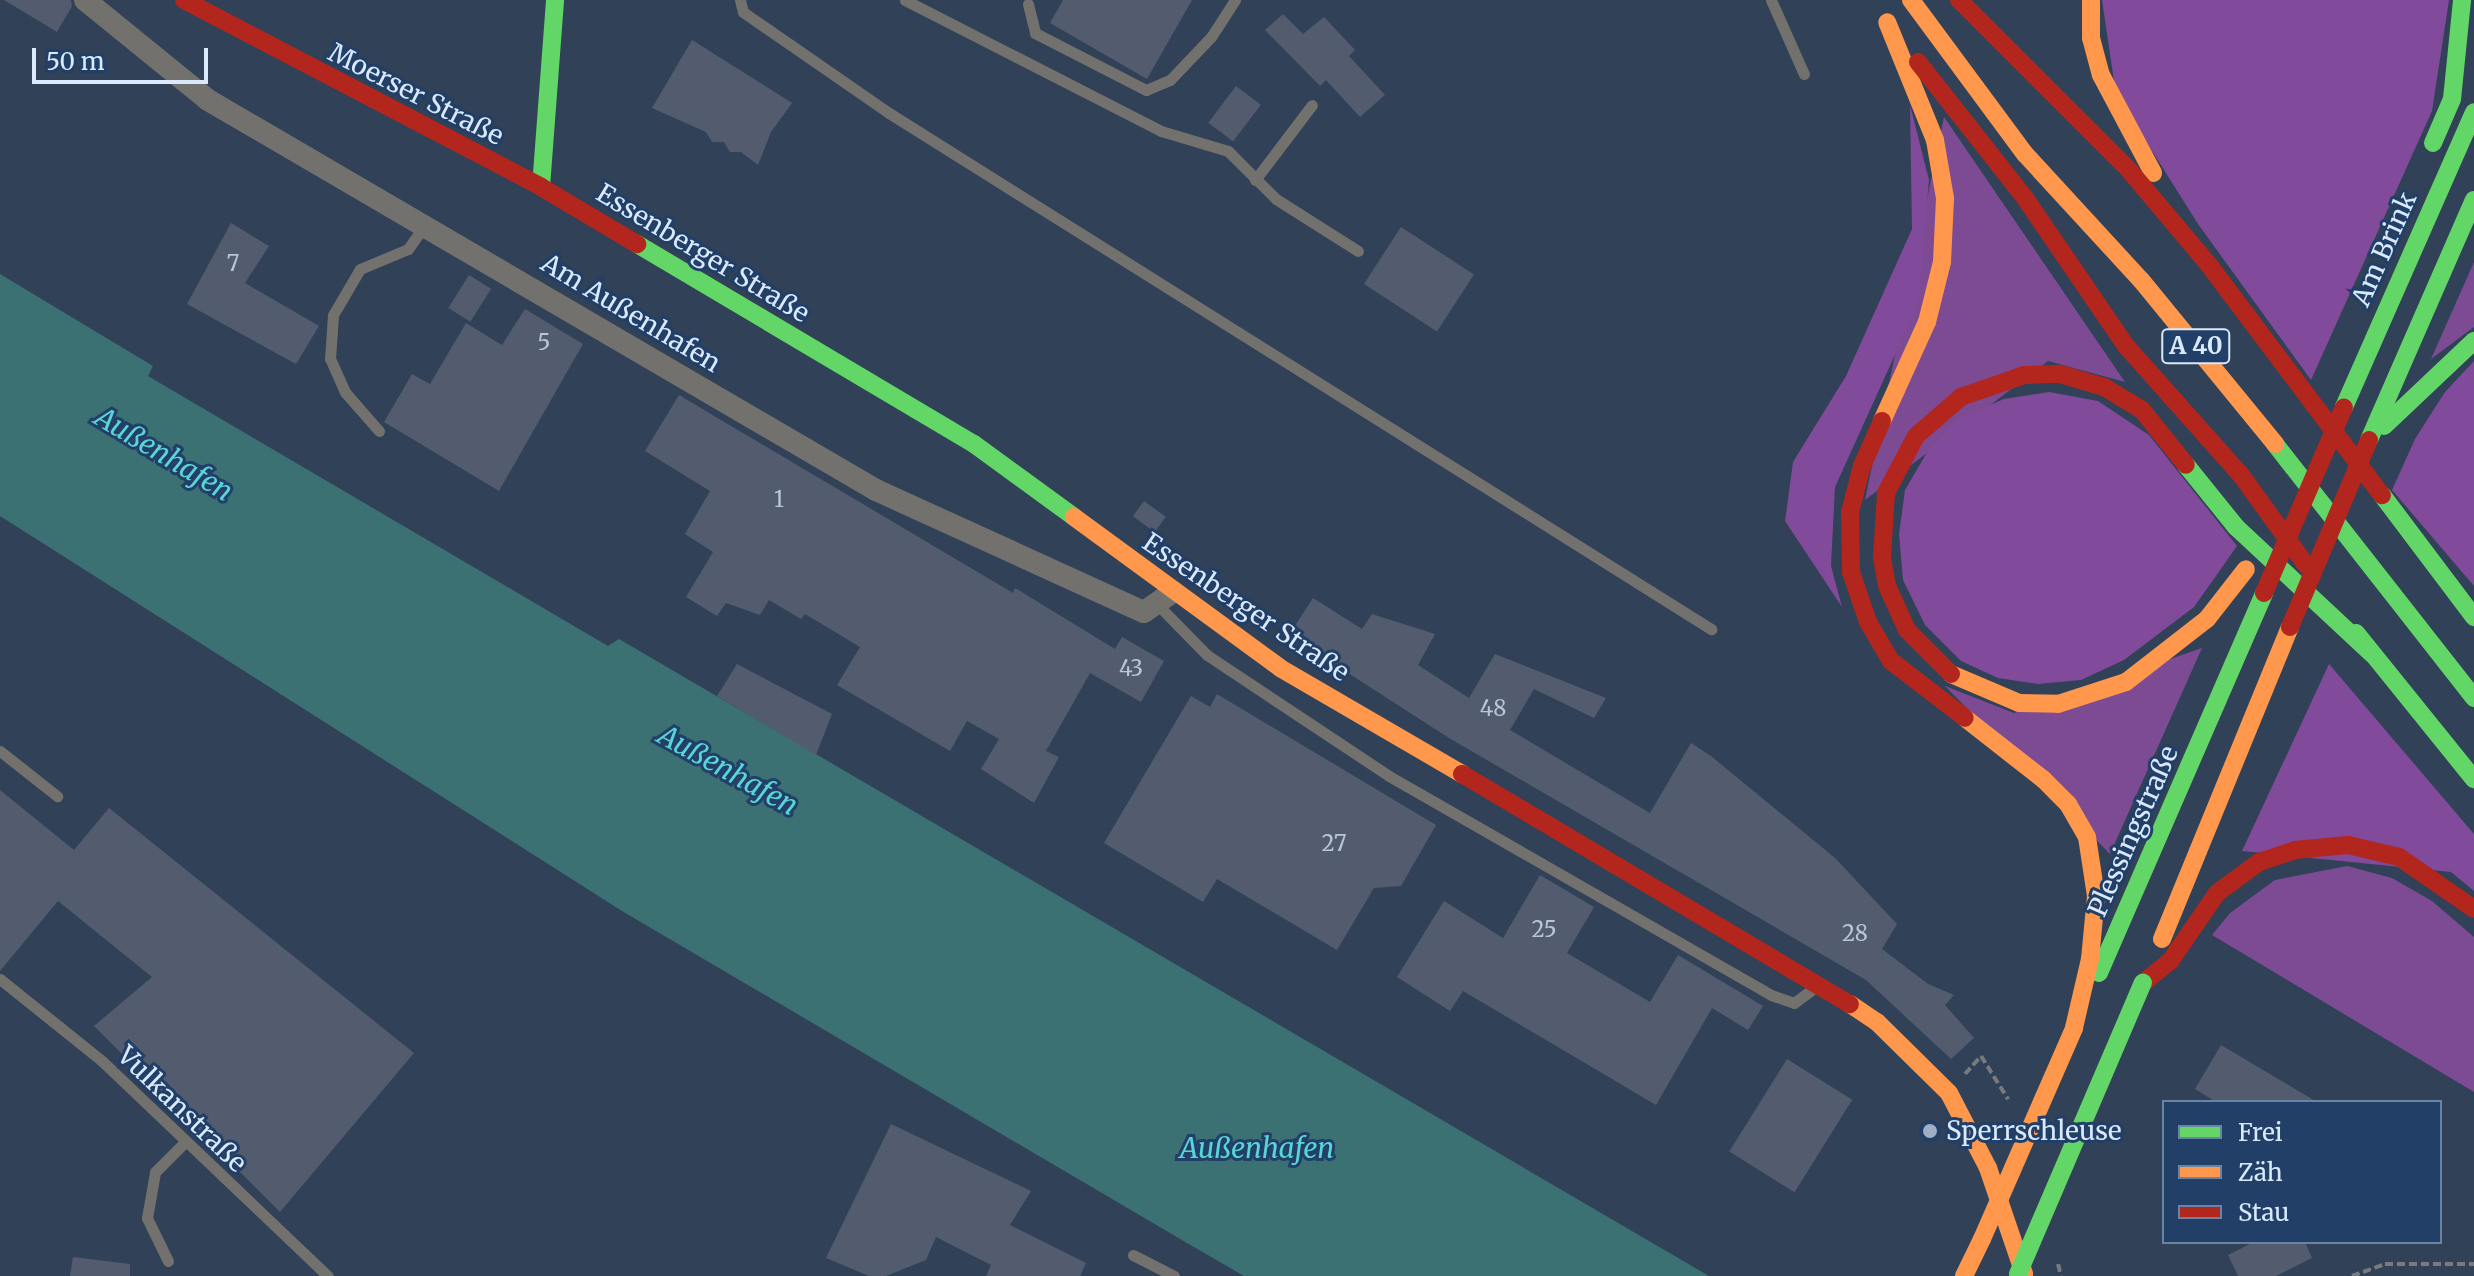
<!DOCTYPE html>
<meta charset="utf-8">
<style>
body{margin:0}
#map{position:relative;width:2474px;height:1276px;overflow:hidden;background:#314157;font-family:Merriweather,serif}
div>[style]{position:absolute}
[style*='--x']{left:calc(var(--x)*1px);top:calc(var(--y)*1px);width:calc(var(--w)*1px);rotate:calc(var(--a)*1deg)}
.green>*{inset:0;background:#7c4b94}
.forest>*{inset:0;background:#814a9b}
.water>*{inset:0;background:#3b7173}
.building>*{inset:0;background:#535c6f;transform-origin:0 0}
.path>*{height:4px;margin-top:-2px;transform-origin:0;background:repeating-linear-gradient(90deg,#787a7d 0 8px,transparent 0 12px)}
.lane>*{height:11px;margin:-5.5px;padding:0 5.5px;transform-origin:5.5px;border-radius:5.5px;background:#72716e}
.street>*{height:22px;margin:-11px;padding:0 11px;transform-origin:11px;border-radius:11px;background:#72716e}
.fast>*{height:18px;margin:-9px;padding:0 9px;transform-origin:9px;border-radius:9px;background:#63d668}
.slow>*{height:18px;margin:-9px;padding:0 9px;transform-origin:9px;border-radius:9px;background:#ff974d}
.jam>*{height:18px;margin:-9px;padding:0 9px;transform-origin:9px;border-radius:9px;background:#b3261e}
.fast-bridge>*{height:18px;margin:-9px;padding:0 9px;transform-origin:9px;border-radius:9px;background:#63d668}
.slow-bridge>*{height:18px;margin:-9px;padding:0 9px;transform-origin:9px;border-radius:9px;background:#ff974d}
.jam-bridge>*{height:18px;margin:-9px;padding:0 9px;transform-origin:9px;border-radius:9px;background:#b3261e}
.dots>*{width:22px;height:22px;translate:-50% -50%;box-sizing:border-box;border:4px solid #213f67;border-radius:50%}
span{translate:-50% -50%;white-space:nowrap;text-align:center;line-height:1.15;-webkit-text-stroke:6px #213f67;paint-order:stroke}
.number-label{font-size:22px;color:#b8c6d9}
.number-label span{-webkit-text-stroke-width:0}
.shield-label span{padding:2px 6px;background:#213f67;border:2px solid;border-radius:6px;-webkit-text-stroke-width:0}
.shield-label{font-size:24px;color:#dae9fc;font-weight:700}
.street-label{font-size:26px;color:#dae9fc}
.poi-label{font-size:26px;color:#dae9fc}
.left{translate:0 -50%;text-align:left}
.water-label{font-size:28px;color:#5ad5d6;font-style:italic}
.legend{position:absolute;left:2162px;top:1100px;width:280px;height:144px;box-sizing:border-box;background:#213f67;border:2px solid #6b83a3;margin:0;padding:10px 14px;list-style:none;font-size:24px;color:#dae9fc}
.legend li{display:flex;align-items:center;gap:16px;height:40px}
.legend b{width:40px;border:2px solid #6b83a3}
.scale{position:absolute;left:32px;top:48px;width:176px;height:36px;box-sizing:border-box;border:4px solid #dae9fc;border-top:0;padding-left:10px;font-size:24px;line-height:28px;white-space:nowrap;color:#dae9fc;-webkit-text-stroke:6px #213f67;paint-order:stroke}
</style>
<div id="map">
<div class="green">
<div style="clip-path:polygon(1944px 117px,2125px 382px,2048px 361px,1865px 500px)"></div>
<div style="clip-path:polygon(2474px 262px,2474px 327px,2431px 359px)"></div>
<div style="clip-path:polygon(2202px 648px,2110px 854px,1945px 686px,2014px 713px)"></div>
<div style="clip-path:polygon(2347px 866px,2392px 878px,2432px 901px,2474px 937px,2474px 1092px,2212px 935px,2230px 913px,2275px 880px)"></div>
</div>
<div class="forest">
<div style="clip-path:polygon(2102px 0,2449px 0,2432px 111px,2311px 380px,2198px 224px,2137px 127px,2114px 81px)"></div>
<div style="clip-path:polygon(1910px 105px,1929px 180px,1919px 302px,1835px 487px,1831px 566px,1842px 607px,1785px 521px,1793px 462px,1846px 376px,1912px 229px)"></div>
<div style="clip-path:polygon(2474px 361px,2474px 586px,2392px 490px,2415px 439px,2445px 392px)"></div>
<div style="clip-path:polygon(2049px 392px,2098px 401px,2149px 435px,2237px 546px,2194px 607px,2124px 660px,2081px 680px,2038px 684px,1998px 678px,1961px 661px,1925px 625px,1903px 580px,1899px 534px,1905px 490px,1929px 449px,1959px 418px,2004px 399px)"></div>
<div style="clip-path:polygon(2329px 664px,2474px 834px,2474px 891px,2451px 872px,2242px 851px)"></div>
</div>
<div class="water">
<div style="clip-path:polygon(0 274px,153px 366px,148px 376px,608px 646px,619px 639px,1709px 1276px,1244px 1276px,1187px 1243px,622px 911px,0 516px)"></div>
</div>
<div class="building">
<div style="clip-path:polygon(4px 0,71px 0,72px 6px,57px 32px)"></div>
<div style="clip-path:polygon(1063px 0,1192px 0,1147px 79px,1050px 23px)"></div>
<div style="clip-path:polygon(1283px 14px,1303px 34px,1324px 17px,1355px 50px,1349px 56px,1385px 95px,1360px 117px,1326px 80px,1320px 86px,1265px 30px)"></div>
<div style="clip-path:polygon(692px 40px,792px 103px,771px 132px,758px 165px,741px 152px,730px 152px,724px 142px,712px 142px,706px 132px,652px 108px)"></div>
<div style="left:1236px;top:86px;width:31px;height:46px;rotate:37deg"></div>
<div style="clip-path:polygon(231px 223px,269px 246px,245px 283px,319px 326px,296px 364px,187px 304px)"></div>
<div style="left:1401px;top:227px;width:87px;height:68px;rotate:33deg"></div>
<div style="left:469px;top:275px;width:26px;height:39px;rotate:32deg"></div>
<div style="clip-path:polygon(525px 309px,583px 344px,499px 491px,384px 422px,412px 374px,430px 384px,466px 323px,502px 345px)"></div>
<div style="clip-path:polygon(679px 395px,1013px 593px,1015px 588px,1115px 649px,1122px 637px,1164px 661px,1141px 702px,1090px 673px,1046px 751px,1059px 757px,1034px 803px,981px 769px,999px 739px,967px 721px,950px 751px,837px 685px,860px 647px,805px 614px,801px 619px,769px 600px,760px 615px,726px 603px,717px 616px,686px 597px,713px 552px,685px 534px,710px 491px,645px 451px)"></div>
<div style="left:1144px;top:501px;width:27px;height:19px;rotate:36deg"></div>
<div style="clip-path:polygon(1313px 598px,1362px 629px,1372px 614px,1435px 634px,1418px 665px,1469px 698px,1495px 654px,1606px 698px,1594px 718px,1534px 689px,1510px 730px,1650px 813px,1691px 743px,1711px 756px,1835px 858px,1897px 924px,1882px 949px,1928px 984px,1954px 995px,1945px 1005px,1974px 1038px,1951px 1059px,1866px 980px,1449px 738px,1289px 635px)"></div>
<div style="clip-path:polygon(737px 664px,832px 714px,816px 755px,717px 696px)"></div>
<div style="clip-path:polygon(1217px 694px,1436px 825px,1401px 886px,1374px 888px,1337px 950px,1217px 879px,1203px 902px,1104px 843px,1191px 696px,1210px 707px)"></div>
<div style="clip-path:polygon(0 790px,74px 850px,109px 808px,414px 1053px,280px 1212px,94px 1026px,152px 977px,58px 901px,0 971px)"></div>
<div style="clip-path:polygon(1540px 875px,1594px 907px,1567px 953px,1650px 1002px,1678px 955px,1763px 1006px,1748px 1030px,1712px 1008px,1656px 1105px,1463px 991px,1450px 1011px,1397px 977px,1444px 901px,1503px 938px)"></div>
<div style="clip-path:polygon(2221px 1045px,2317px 1102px,2216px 1102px,2195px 1089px)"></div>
<div style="left:1787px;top:1059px;width:77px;height:109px;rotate:32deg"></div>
<div style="clip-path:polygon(891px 1124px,1031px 1191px,1010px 1225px,1086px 1263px,1080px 1276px,986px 1276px,991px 1265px,936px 1237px,926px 1260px,886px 1276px,869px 1276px,826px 1258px)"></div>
<div style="clip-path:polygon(2254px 1242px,2305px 1242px,2312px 1258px,2276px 1276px,2238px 1276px,2228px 1255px)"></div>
<div style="clip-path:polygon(73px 1257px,130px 1264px,130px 1276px,70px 1276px)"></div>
</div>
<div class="path">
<div style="--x:1965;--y:1074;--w:24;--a:-48"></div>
<div style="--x:1981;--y:1056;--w:51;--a:57.9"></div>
<div style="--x:2058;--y:1264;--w:12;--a:76"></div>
<div style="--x:2352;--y:1276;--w:35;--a:-20"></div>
<div style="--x:2385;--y:1264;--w:89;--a:0"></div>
</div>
<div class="lane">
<div style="--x:740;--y:0;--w:12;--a:76"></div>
<div style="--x:743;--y:12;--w:178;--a:34.7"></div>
<div style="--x:889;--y:113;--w:971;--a:32.12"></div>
<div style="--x:905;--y:0;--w:288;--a:27.1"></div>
<div style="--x:1161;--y:131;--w:70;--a:16.6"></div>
<div style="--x:1228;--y:151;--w:68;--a:45"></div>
<div style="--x:1276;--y:199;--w:97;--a:32.4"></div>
<div style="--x:1771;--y:0;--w:81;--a:66"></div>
<div style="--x:1028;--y:4;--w:30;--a:76"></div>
<div style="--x:1035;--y:33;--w:125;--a:27.2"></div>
<div style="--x:1146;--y:90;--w:26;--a:-23"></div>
<div style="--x:1170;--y:80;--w:59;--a:-46.4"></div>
<div style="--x:1211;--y:37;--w:44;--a:-57"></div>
<div style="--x:1255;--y:180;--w:94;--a:-52.8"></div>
<div style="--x:379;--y:431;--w:52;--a:-131.1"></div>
<div style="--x:345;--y:392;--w:36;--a:-114"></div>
<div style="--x:330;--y:359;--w:44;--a:-86.1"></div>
<div style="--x:333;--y:315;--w:53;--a:-59.6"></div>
<div style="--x:360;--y:269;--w:52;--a:-22.6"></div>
<div style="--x:408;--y:249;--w:29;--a:-55"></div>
<div style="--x:1156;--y:603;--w:73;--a:45.6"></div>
<div style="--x:1207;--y:655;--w:219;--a:33.6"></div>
<div style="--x:1389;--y:776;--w:440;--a:29.8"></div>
<div style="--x:1771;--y:995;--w:24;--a:19"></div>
<div style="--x:1794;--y:1003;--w:31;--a:-37"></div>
<div style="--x:0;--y:751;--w:73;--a:38.3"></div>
<div style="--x:0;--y:979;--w:131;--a:38.8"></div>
<div style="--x:102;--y:1061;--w:312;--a:43.6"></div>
<div style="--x:1133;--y:1255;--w:46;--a:27.1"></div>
<div style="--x:168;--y:1261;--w:48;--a:-116"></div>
<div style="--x:147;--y:1218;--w:47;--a:-80.1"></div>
<div style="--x:155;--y:1172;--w:41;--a:-45"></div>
</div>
<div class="street">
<div style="--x:85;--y:0;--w:159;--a:39.1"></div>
<div style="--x:208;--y:100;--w:774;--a:30.28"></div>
<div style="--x:876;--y:490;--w:294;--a:24.5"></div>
<div style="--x:1144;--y:612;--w:35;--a:-35"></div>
</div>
<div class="fast">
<div style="--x:2433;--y:143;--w:48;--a:-66.6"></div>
<div style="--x:2452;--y:99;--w:100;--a:-84.2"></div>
<div style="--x:541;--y:187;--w:188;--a:-85.7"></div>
<div style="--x:637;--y:244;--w:392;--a:30.7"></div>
<div style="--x:974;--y:444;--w:124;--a:36.1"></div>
<div style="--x:2344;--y:407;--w:322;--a:-66.2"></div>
<div style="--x:2384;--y:426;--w:124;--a:-43.4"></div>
<div style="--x:2369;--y:440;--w:262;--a:-66.4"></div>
<div style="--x:2275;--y:444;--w:323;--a:51.9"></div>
<div style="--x:2186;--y:465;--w:80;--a:51.1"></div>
<div style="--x:2236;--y:527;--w:186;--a:43"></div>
<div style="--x:2382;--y:495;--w:153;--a:53"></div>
<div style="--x:2356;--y:633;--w:188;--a:51.1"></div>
<div style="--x:2099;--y:973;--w:414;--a:-66.5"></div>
</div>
<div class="slow">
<div style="--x:1911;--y:0;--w:192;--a:53.5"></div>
<div style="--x:2025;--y:154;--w:171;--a:47.4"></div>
<div style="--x:2141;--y:280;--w:212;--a:50.7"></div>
<div style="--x:2091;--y:0;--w:38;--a:90"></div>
<div style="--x:2091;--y:38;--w:38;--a:75"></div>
<div style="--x:2101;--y:75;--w:111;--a:62"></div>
<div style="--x:1882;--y:421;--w:109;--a:-65.6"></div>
<div style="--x:1927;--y:322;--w:62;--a:-76"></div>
<div style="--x:1942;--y:262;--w:64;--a:-87.3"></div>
<div style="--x:1945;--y:198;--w:59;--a:-99.8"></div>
<div style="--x:1935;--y:140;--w:127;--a:-112.1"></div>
<div style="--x:1074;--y:517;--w:255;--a:36.2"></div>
<div style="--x:1280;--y:668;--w:211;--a:30.2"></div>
<div style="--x:1951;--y:674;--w:74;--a:23.1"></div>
<div style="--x:2019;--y:703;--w:39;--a:1"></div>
<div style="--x:2058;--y:704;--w:71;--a:-17.9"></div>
<div style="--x:2126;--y:682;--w:103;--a:-37.9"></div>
<div style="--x:2207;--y:619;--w:63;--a:-52"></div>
<div style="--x:1965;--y:718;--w:100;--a:38.1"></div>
<div style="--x:2044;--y:780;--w:34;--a:45"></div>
<div style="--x:2068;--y:804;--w:38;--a:60"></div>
<div style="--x:2087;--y:837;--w:60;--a:81.3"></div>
<div style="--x:2096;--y:896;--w:63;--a:95.4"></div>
<div style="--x:2090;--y:959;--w:71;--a:103.1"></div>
<div style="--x:2162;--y:939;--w:337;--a:-67.7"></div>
<div style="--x:1850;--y:1004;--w:32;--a:34"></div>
<div style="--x:1877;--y:1022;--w:101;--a:44.6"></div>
<div style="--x:1949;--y:1093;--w:85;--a:62.5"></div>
<div style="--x:1988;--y:1168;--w:112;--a:71.2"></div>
<div style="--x:1964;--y:1276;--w:41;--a:-64.1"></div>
</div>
<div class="jam">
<div style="--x:184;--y:0;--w:403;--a:27.6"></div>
<div style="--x:541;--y:187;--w:112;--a:30.7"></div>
<div style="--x:1959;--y:0;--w:240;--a:45"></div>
<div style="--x:2129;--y:170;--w:124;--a:49.9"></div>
<div style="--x:2209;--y:265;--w:288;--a:53.1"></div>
<div style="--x:1918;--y:62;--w:173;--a:51.8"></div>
<div style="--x:2025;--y:198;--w:179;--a:55.7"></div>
<div style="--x:2126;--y:346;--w:173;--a:48.3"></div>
<div style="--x:2241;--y:475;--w:111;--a:54.2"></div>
<div style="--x:1882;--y:421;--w:49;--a:114"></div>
<div style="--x:1862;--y:466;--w:48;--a:104.6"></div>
<div style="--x:1850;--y:512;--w:60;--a:89"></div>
<div style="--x:1851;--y:572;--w:53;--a:71.2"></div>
<div style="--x:1868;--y:622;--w:45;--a:59.5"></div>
<div style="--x:1891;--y:661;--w:93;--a:37.6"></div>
<div style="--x:1951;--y:674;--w:62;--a:-135"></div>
<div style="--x:1907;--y:630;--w:48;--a:-114.4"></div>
<div style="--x:1887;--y:586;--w:29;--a:-100"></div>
<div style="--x:1882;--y:557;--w:64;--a:-86.4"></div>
<div style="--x:1886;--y:493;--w:64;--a:-62.2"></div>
<div style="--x:1916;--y:436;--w:60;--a:-40.9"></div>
<div style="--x:1961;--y:397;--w:67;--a:-19.2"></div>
<div style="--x:2024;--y:375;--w:36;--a:-2"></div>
<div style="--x:2060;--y:374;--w:46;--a:16.5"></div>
<div style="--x:2104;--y:387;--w:44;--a:31.2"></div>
<div style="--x:2142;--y:410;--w:70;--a:51.3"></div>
<div style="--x:1462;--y:774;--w:451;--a:30.7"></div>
<div style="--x:2143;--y:983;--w:36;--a:-39"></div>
<div style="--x:2171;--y:960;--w:81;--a:-55.5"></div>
<div style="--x:2217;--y:893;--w:52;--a:-36.4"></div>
<div style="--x:2259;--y:862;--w:38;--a:-18"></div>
<div style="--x:2295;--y:850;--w:53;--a:-5.4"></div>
<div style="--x:2348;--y:845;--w:52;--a:13.2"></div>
<div style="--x:2399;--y:857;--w:91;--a:34.7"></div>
</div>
<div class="fast-bridge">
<div style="--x:2018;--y:1274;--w:317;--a:-66.8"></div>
</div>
<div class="slow-bridge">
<div style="--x:1982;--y:1239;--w:230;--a:-66.4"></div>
</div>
<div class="jam-bridge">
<div style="--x:2264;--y:593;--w:202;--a:-66.7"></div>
<div style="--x:2290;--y:627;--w:203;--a:-67.1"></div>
</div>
<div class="dots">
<div style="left:1930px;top:1131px;background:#9faec2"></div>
</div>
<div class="number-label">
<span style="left:233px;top:264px">7</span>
<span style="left:544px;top:343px">5</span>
<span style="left:779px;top:500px">1</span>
<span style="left:1131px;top:669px">43</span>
<span style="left:1493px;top:709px">48</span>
<span style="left:1334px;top:844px">27</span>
<span style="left:1544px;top:930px">25</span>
<span style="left:1855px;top:934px">28</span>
</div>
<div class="shield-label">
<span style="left:2196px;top:346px">A 40</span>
</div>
<div class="street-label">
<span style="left:416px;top:94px;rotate:27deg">Moerser Straße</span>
<span style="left:2384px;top:249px;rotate:-66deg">Am Brink</span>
<span style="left:703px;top:253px;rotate:31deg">Essenberger Straße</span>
<span style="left:631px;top:313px;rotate:31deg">Am Außenhafen</span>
<span style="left:1246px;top:607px;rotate:34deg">Essenberger Straße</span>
<span style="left:2133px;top:831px;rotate:-66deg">Plessingstraße</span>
<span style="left:182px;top:1109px;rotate:44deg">Vulkanstraße</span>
</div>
<div class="poi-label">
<span class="left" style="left:1946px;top:1131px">Sperrschleuse</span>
</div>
<div class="water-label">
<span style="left:164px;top:454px;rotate:31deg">Außenhafen</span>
<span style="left:728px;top:770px;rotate:29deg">Außenhafen</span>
<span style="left:1257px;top:1148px">Außenhafen</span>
</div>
<ul class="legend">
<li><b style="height:10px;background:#63d668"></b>Frei</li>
<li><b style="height:10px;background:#ff974d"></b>Zäh</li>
<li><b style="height:10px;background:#b3261e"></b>Stau</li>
</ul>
<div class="scale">50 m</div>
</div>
